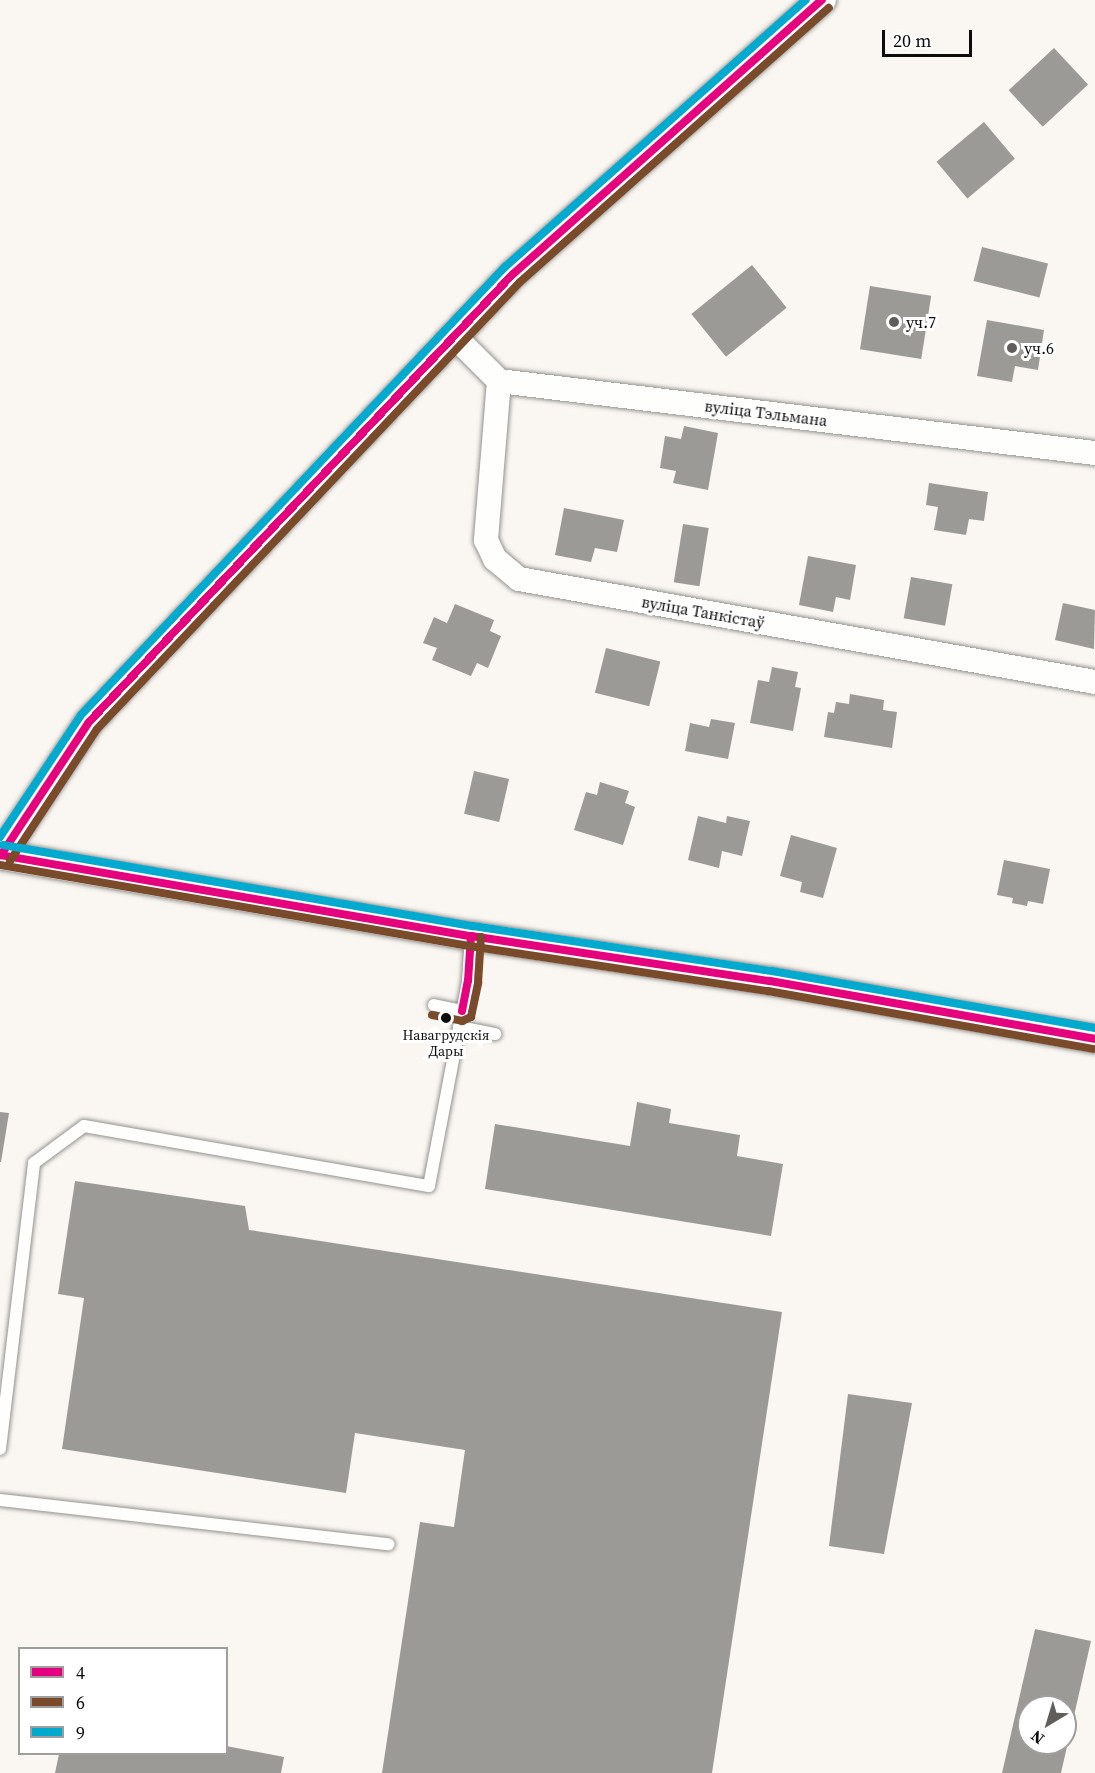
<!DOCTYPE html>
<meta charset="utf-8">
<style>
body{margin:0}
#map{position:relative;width:1095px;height:1773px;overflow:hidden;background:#faf7f2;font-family:"Source Serif 4",serif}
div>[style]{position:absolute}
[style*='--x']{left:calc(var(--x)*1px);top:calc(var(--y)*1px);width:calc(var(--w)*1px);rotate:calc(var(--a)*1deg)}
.building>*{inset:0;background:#9c9a97;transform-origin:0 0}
.roads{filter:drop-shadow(0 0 2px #939290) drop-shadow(0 0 2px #939290)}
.service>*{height:12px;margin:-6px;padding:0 6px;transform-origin:6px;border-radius:6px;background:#fefefd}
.minor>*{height:24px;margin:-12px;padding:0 12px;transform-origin:12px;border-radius:12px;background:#fefefd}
.tertiary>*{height:28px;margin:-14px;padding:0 14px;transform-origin:14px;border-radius:14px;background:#fefefd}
.bus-1>*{height:8px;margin:-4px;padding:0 4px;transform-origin:4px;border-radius:4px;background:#e5007d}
.bus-2>*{height:8px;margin:-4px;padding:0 4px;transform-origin:4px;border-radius:4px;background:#7a4b2a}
.bus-3>*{height:8px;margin:-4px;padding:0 4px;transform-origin:4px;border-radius:4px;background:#00a9ce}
.dots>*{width:16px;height:16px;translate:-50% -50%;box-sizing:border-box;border:3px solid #fff;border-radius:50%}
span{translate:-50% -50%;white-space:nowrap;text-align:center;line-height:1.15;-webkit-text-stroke:6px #fff;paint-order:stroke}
.bus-label{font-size:14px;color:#0c0c0c}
.poi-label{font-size:16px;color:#0c0c0c}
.left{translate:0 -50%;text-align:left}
.street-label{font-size:16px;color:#0c0c0c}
.legend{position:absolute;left:18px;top:1647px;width:210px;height:108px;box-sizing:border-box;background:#fff;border:2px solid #9e9e9e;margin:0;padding:8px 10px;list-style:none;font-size:18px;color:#0c0c0c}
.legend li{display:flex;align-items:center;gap:12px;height:30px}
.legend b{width:30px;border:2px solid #9e9e9e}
.north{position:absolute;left:1017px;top:1695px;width:60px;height:60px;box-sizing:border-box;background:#fff;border:2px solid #9e9e9e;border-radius:50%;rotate:218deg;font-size:16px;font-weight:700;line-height:24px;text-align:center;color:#0c0c0c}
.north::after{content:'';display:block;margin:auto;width:21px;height:27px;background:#5f5e5c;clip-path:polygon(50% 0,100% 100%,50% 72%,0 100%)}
.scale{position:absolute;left:882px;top:30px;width:90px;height:27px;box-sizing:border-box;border:3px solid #0c0c0c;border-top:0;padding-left:8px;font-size:18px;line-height:21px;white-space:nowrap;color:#0c0c0c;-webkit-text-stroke:4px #fff;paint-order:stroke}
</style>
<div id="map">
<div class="building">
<div style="left:1054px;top:48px;width:50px;height:62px;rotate:47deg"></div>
<div style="left:984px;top:122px;width:48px;height:62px;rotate:50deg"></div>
<div style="left:982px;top:247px;width:68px;height:35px;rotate:14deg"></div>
<div style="left:752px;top:265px;width:55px;height:78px;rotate:51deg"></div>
<div style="left:870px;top:286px;width:62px;height:64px;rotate:9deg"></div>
<div style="clip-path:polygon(987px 320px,1044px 330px,1038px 370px,1015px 366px,1012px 382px,977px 376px)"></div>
<div style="clip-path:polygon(684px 426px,718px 433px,708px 490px,673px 483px,676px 471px,660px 468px,665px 436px,681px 439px)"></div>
<div style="clip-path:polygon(929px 483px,988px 492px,984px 521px,969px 519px,966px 535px,934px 530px,938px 507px,926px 505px)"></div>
<div style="clip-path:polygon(564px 508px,624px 520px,617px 552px,595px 548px,591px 562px,555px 555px)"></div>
<div style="left:683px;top:524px;width:26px;height:59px;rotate:9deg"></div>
<div style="clip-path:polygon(808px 556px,856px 565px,850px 600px,836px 597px,833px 612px,799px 605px)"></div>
<div style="left:911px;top:577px;width:42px;height:42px;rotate:10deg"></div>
<div style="clip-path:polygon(1063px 603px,1095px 610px,1094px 649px,1055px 640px)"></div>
<div style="clip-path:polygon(455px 604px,494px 620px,490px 631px,501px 636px,488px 668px,477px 663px,471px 676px,432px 660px,437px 648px,423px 643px,434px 617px,447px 623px)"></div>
<div style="left:606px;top:648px;width:56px;height:46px;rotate:14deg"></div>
<div style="clip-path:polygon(772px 667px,798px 672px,795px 687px,801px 688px,793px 731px,750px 723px,758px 680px,769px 682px)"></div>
<div style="clip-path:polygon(850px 694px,884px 700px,883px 710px,897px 712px,892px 748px,824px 737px,828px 712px,834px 713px,836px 702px,849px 704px)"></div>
<div style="clip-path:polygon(711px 719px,735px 723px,728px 759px,685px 751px,690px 723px,709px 727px)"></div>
<div style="left:474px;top:771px;width:36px;height:44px;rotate:13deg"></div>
<div style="clip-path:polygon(600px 782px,629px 791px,625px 803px,635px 807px,623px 845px,574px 830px,586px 792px,597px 795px)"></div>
<div style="clip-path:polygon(698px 816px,726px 823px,727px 816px,750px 821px,742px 856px,722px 851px,719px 868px,688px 860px)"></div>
<div style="clip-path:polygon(791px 835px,837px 848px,823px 898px,800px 892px,802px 882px,780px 876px)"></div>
<div style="clip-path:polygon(1004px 860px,1050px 869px,1043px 904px,1028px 901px,1027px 906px,1012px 903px,1013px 898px,997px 895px)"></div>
<div style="clip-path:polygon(637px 1102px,671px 1109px,669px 1123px,740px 1135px,737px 1156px,783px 1164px,771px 1236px,485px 1189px,495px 1124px,630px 1146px)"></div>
<div style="clip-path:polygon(0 1112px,9px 1113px,1px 1162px,0 1162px)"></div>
<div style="clip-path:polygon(75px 1181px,245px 1206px,249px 1230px,782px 1312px,712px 1773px,382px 1773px,420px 1522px,454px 1527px,465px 1450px,355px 1433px,346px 1493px,62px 1449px,84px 1298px,58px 1294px)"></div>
<div style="clip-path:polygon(848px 1394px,912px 1403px,884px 1554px,829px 1546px)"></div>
<div style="clip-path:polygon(evenodd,1035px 1629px,1091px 1641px,1061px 1773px,1002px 1773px,1035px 1629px,1029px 1707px,1065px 1707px,1065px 1743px,1029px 1743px,1029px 1707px)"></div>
<div style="clip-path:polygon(226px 1746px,284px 1757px,281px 1773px,55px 1773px,59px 1754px,226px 1754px)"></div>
</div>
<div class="roads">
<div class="service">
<div style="--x:434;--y:1005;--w:29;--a:12"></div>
<div style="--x:459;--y:1027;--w:37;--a:11"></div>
<div style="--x:0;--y:1449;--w:288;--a:-83.2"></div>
<div style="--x:34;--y:1163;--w:62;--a:-36.5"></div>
<div style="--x:84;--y:1126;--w:350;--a:9.9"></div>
<div style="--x:429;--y:1186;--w:209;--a:-79.2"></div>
<div style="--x:468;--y:981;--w:45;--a:-86.2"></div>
<div style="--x:0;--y:1500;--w:391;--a:6.5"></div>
</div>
<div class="minor">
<div style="--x:455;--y:337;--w:62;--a:45"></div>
<div style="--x:499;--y:381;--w:600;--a:6.89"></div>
<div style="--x:499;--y:381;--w:160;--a:94.7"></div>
<div style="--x:486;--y:540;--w:21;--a:65"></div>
<div style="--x:495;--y:559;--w:31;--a:40"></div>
<div style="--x:519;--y:579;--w:585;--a:10.14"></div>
</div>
<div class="tertiary">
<div style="--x:0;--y:855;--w:478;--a:9.8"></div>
<div style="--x:471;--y:936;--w:302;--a:8.6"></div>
<div style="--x:770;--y:981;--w:330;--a:10.1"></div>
<div style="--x:1;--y:855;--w:159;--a:-56.5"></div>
<div style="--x:89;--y:722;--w:617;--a:-46.58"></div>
<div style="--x:513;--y:274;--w:413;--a:-41.6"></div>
</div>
</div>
<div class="bus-1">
<div style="--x:0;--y:855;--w:478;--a:9.8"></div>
<div style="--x:471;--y:936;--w:302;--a:8.6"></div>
<div style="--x:770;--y:981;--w:330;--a:10.1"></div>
<div style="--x:1;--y:855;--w:159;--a:-56.5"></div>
<div style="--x:89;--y:722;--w:617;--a:-46.58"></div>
<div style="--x:513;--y:274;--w:413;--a:-41.6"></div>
<div style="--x:462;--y:1011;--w:31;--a:-79"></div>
<div style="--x:468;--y:981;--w:45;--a:-86.2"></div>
</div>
<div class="bus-2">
<div style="--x:10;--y:861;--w:158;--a:-56.6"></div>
<div style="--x:97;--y:729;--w:615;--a:-46.58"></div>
<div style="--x:520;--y:282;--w:413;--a:-41.6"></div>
<div style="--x:0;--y:865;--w:476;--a:9.8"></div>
<div style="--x:469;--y:946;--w:302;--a:8.6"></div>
<div style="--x:768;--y:991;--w:330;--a:10.1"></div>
<div style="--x:432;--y:1015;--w:31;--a:11"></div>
<div style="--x:462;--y:1021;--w:10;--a:-24"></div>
<div style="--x:471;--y:1017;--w:35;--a:-78"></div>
<div style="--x:478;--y:983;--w:46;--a:-86.3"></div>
</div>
<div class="bus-3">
<div style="--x:0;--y:837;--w:146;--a:-56.4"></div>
<div style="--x:81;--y:715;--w:617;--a:-46.58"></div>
<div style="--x:505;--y:267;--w:402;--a:-41.6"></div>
<div style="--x:3;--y:845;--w:477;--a:9.8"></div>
<div style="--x:473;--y:926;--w:302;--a:8.6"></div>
<div style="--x:772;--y:971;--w:328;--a:10"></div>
</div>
<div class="dots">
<div style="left:894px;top:322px;background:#5f5e5c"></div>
<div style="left:1012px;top:348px;background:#5f5e5c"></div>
<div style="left:446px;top:1018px;background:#0c0c0c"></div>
</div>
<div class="bus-label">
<span style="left:446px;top:1043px">Навагрудскія<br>Дары</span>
</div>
<div class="poi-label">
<span class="left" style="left:906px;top:322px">уч.7</span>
<span class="left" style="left:1024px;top:348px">уч.6</span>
</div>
<div class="street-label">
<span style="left:766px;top:413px;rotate:7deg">вуліца Тэльмана</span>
<span style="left:703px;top:612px;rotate:10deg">вуліца Танкістаў</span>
</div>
<ul class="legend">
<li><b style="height:8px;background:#e5007d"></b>4</li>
<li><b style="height:8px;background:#7a4b2a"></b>6</li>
<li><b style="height:8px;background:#00a9ce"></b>9</li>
</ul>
<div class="north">N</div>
<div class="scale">20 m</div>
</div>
